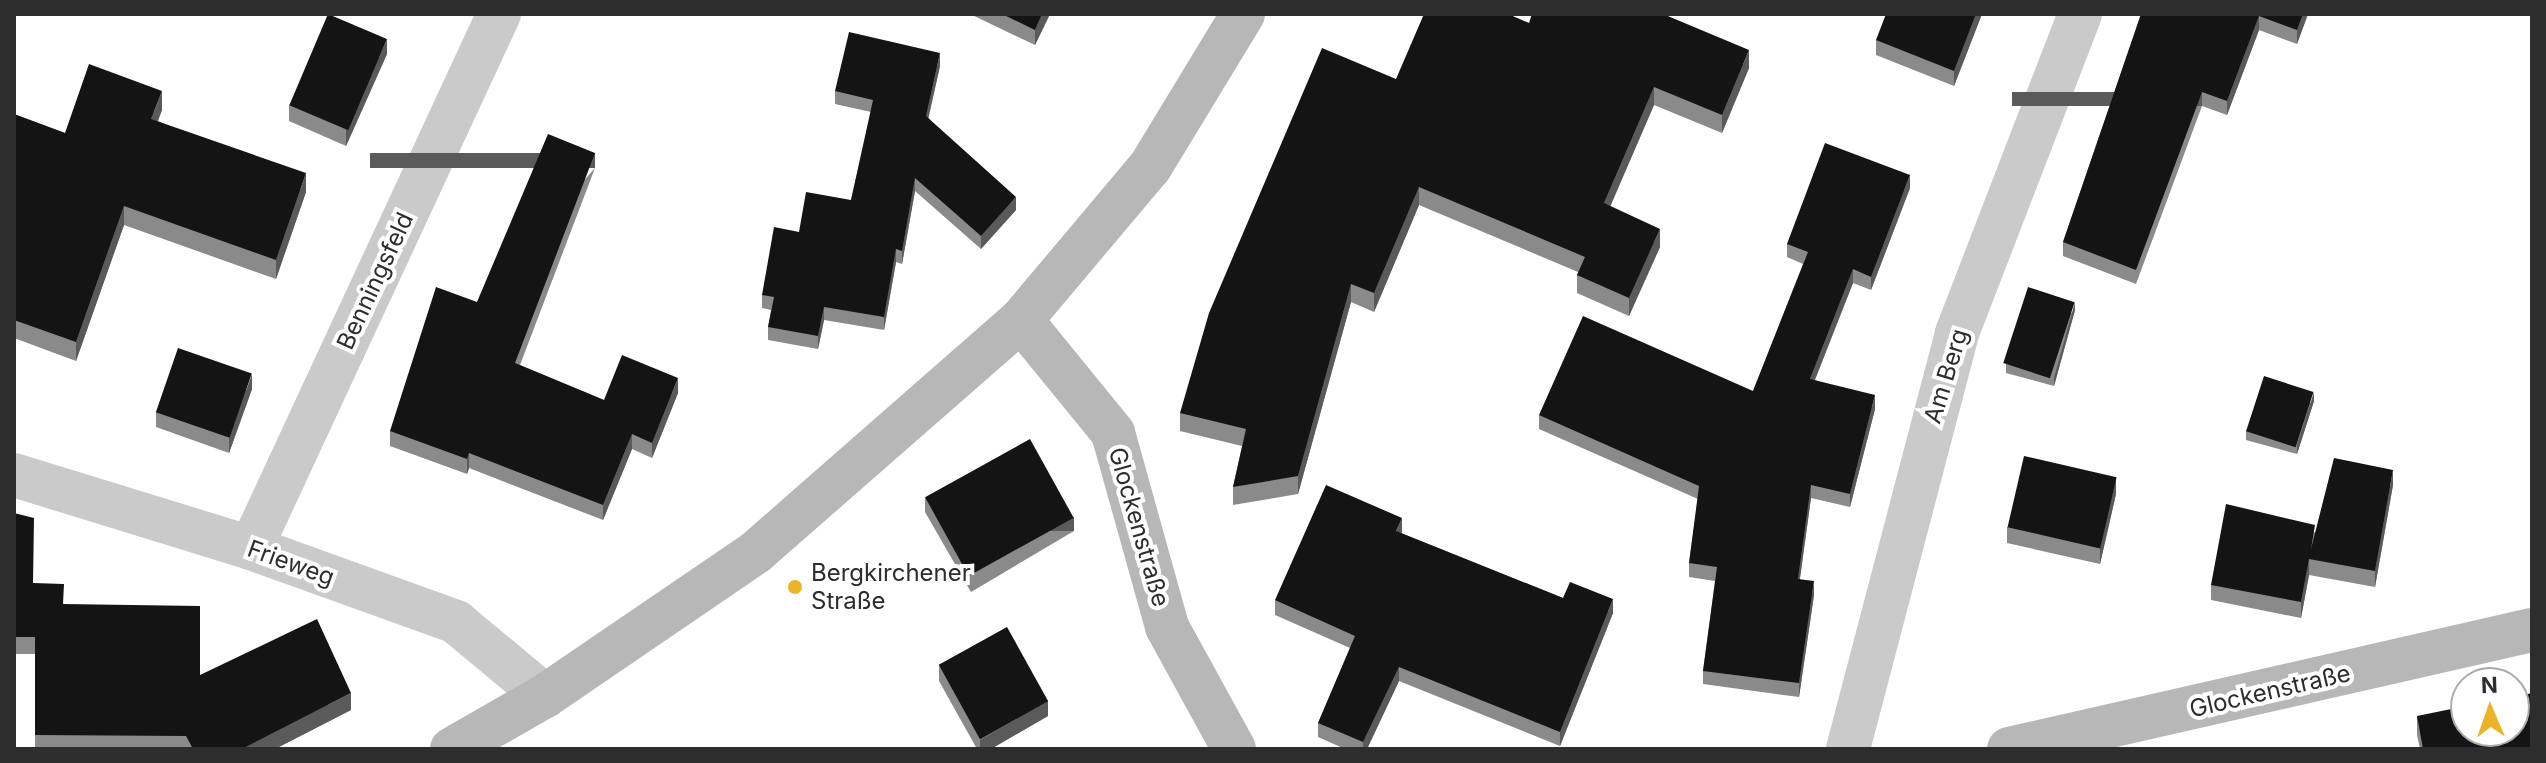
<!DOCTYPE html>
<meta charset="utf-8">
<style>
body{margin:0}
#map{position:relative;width:2546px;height:763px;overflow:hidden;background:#fff;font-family:Inter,sans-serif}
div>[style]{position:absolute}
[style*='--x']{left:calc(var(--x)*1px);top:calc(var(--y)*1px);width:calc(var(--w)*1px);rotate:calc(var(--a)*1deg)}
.street>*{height:44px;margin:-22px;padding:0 22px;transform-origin:22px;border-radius:22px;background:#cacaca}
.secondary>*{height:44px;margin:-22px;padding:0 22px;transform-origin:22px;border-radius:22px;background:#b7b7b7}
.wall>*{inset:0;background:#8a8a8a}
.shaded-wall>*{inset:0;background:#5a5a5a;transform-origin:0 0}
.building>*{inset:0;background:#141414;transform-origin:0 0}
.dots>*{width:22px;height:22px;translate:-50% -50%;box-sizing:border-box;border:4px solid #fff;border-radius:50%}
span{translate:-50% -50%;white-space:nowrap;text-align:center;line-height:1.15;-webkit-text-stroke:8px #fff;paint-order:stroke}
.street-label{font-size:24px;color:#2d2d2d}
.poi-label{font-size:24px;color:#2d2d2d}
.left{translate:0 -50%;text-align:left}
.frame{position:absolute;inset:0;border:16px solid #2d2d2d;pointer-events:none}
.north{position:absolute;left:2450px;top:667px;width:80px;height:80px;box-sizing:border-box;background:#fff;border:2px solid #ababab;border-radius:50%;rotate:358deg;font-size:22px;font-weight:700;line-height:32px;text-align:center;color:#2d2d2d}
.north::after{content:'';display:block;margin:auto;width:28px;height:36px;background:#ecb228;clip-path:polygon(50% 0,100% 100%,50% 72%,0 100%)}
</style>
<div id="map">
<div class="street">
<div style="--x:14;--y:475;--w:248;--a:17.1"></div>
<div style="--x:251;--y:548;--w:218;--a:19.8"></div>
<div style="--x:456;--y:622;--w:116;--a:39.7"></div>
<div style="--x:251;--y:548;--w:589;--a:-65.09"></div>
<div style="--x:1848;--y:749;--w:430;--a:-75.3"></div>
<div style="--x:1957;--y:333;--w:342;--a:-68.9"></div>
</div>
<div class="secondary">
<div style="--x:1021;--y:320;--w:146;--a:50.8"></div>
<div style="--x:1113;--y:433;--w:201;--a:74.4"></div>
<div style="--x:1167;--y:627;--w:139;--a:61.2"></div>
<div style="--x:452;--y:749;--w:107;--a:-29.7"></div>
<div style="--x:545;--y:696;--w:255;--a:-34.3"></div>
<div style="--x:756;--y:552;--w:352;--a:-41.2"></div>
<div style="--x:1021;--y:320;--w:200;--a:-49.9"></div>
<div style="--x:1150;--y:167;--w:179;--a:-58.7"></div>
<div style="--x:2009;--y:749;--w:536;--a:-12.82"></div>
</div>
<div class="wall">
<div style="clip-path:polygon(970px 14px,1050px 14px,1035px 45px)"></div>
<div style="clip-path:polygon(1982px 14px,1954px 86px,1876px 55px,1876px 40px)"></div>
<div style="clip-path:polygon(2141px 14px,2308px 14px,2297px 44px,2259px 30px,2227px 115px,2202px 106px,2136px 284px,2063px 256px,2063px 242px)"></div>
<div style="clip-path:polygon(1666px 15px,1749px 68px,1722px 133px,1654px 105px,1610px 206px,1660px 247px,1629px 316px,1577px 293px,1577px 275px,1578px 272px,1419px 205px,1374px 312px,1351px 302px,1298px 494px,1233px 505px,1233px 487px,1242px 446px,1180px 431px,1180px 413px,1396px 79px,1529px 23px)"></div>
<div style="clip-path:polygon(387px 54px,346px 146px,289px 121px,289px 105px)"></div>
<div style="clip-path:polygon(940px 66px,928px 118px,1016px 210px,981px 249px,915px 191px,902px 264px,896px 262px,884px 330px,824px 320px,818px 349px,768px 340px,768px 327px,771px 310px,762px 308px,762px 295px,799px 232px,851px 200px,871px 112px,835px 104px,835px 91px)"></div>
<div style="clip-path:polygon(162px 110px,158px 121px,306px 192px,276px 279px,124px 225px,76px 361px,14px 338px,14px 114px,65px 133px)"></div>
<div style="clip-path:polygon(595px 168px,520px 365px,604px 400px,678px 393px,652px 458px,632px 449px,603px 520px,469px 468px,467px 474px,390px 446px,390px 431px,477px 302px)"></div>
<div style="clip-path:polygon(1910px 188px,1871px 290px,1853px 283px,1815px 380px,1875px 409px,1850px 507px,1811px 498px,1800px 579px,1814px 595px,1799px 697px,1703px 684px,1703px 671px,1715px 581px,1689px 577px,1689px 563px,1698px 499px,1539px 429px,1539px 415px,1753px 391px,1803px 264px,1787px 257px,1787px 244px)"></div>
<div style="clip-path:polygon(2075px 310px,2054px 386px,2006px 373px,2006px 364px)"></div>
<div style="clip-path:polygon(252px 389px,229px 453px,156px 427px,156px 412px)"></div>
<div style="clip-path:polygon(2314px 401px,2297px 454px,2246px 440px,2246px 431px)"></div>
<div style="clip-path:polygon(2393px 485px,2375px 587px,2309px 575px,2301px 618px,2211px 600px,2211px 585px,2315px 532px)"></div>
<div style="clip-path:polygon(2116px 494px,2100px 564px,2007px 543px,2007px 527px)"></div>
<div style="clip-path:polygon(925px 498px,1074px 531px,971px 592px,925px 512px)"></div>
<div style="clip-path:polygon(14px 513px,33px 583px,64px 604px,200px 675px,351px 710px,275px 749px,35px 749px,35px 654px,14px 654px)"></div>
<div style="clip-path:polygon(1401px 533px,1563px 598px,1613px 613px,1560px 746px,1399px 681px,1367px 749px,1345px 749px,1318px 737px,1318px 723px,1350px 648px,1275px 615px,1275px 600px)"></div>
<div style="clip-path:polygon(939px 666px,1048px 716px,991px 749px,977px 749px,939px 681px)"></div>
<div style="clip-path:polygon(2417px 716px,2532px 749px,2420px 749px,2417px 735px)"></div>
</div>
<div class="shaded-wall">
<div style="clip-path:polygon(1042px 14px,1050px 14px,1035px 45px,1035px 30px)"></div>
<div style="clip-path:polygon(1976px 14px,1982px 14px,1954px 86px,1954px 71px)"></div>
<div style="clip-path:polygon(2303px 14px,2308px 14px,2297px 44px,2297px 30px)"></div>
<div style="clip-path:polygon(2259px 16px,2259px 30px,2227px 115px,2227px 101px)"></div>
<div style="clip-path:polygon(387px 39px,387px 54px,346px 146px,346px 131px)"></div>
<div style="clip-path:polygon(1749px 50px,1749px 68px,1722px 133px,1722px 115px)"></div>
<div style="clip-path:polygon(940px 53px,940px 66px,926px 129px,926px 116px)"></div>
<div style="clip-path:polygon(1654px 87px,1654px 105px,1604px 221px,1604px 203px)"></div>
<div style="clip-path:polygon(162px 91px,162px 110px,151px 138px,151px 119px)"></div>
<div style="left:2202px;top:92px;width:14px;height:190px;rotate:90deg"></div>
<div style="left:595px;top:153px;width:15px;height:225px;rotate:90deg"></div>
<div style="clip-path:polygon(306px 173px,306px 192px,276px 279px,276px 260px)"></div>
<div style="clip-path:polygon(1910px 175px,1910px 188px,1871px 290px,1871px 277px)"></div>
<div style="clip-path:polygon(915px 178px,915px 191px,902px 264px,902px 251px)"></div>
<div style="clip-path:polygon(1419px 187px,1419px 205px,1374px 312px,1374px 293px)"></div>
<div style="clip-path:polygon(1016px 197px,1016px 210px,981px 249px,981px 236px)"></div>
<div style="clip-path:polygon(124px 206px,124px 225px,76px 361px,76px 342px)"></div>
<div style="clip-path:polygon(1660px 229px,1660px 247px,1629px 316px,1629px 298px)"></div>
<div style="clip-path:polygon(896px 249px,896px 262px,884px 330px,884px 317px)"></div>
<div style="clip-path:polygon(1853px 269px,1853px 283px,1810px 392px,1810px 379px)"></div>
<div style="clip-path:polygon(1351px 284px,1351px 302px,1298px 494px,1298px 476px)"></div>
<div style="clip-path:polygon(2075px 302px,2075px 310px,2054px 386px,2054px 378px)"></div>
<div style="clip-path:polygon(824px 307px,824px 320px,818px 349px,818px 336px)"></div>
<div style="clip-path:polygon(252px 374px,252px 389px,229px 453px,229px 438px)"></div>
<div style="clip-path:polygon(678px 378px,678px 393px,652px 458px,652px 443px)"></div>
<div style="clip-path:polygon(2314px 392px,2314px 401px,2297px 454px,2297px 445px)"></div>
<div style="clip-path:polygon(1875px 395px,1875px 409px,1850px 507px,1850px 494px)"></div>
<div style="clip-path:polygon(632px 434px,632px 449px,603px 520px,603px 505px)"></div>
<div style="clip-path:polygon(469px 453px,469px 468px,467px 474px,467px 459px)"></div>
<div style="clip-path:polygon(2393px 470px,2393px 485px,2375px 587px,2375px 571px)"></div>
<div style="clip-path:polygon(2116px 478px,2116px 494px,2100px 564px,2100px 548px)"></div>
<div style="clip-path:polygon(1811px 485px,1811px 498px,1798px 592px,1798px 579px)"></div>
<div style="left:1074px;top:517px;width:14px;height:120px;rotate:90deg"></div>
<div style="clip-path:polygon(1402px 518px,1402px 532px,1396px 545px,1396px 531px)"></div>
<div style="clip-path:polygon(2309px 559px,2309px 575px,2301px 618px,2301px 602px)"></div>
<div style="clip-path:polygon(1814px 581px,1814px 595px,1799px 697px,1799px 683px)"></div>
<div style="clip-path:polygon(1613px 599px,1613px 613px,1560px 746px,1560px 732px)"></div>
<div style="clip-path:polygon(1399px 667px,1399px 681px,1367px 749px,1363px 749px,1363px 742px)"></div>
<div style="clip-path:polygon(351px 693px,351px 710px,275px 749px,242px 749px)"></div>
<div style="clip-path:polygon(1048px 701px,1048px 716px,991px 749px,980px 749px,980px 740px)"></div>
</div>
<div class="building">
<div style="left:328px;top:14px;width:64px;height:99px;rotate:23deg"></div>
<div style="clip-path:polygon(1002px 14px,1042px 14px,1035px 30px)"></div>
<div style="clip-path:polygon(1424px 14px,1508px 14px,1529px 23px,1532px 14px,1663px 14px,1749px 50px,1722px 115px,1654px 87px,1604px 203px,1660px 229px,1629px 298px,1577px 275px,1585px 257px,1419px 187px,1374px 293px,1351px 284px,1298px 476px,1233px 487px,1246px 429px,1180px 413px,1209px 313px,1322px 48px,1396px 79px)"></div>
<div style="clip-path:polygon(1886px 14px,1976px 14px,1954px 71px,1876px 40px)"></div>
<div style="clip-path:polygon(2141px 14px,2303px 14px,2297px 30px,2259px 16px,2227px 101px,2202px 92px,2136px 270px,2063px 242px)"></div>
<div style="clip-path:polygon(849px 32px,940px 53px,926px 116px,1016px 197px,981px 236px,915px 178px,902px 251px,896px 249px,884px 317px,824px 307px,818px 336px,768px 327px,774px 297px,762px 295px,774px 227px,799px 232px,806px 192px,851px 200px,873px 100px,835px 91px)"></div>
<div style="clip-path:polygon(89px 64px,162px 91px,151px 119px,306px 173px,276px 260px,124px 206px,76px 342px,14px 320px,14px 114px,65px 133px)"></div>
<div style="clip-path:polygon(548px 134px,595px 153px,515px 363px,604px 400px,622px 355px,678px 378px,652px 443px,632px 434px,603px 505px,469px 453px,467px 459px,390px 431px,436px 287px,477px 302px)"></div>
<div style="clip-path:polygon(1825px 143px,1910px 175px,1871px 277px,1853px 269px,1810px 379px,1875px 395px,1850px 494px,1811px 485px,1798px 579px,1814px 581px,1799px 683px,1703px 671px,1717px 567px,1689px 563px,1699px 486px,1539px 415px,1583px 316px,1753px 391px,1808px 252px,1787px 244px)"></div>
<div style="left:2028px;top:287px;width:49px;height:80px;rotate:18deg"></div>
<div style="left:178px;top:348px;width:78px;height:68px;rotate:19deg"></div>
<div style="left:2264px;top:376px;width:52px;height:58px;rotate:18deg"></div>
<div style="left:1030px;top:439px;width:90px;height:120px;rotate:61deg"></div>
<div style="left:2024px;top:456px;width:95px;height:73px;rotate:13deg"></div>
<div style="clip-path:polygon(2334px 458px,2393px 470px,2375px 571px,2309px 559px,2301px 602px,2211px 585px,2226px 504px,2315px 525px,2311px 549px)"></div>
<div style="clip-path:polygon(1326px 485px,1402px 518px,1396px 531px,1563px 598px,1570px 582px,1613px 599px,1560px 732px,1399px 667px,1363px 742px,1318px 723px,1355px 636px,1275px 600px)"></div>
<div style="clip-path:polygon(14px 513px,34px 518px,33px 583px,64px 584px,63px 604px,200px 606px,200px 675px,317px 619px,351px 693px,242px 749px,193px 749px,186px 736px,35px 735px,35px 637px,14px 637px)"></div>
<div style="left:1007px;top:627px;width:85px;height:78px;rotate:61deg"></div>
<div style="clip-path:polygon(2532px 693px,2532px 749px,2423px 749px,2417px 716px,2466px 706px,2466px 731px,2514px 731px,2514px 697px)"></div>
</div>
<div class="dots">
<div style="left:795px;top:587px;background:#ecb228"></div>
</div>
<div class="street-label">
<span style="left:375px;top:281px;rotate:-65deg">Benningsfeld</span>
<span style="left:1946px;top:376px;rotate:-73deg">Am Berg</span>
<span style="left:1139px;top:527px;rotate:74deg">Glockenstraße</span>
<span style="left:291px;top:563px;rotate:20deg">Frieweg</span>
<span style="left:2270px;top:691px;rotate:-13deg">Glockenstraße</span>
</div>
<div class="poi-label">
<span class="left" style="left:811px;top:587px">Bergkirchener<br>Straße</span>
</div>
<div class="frame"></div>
<div class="north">N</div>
</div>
